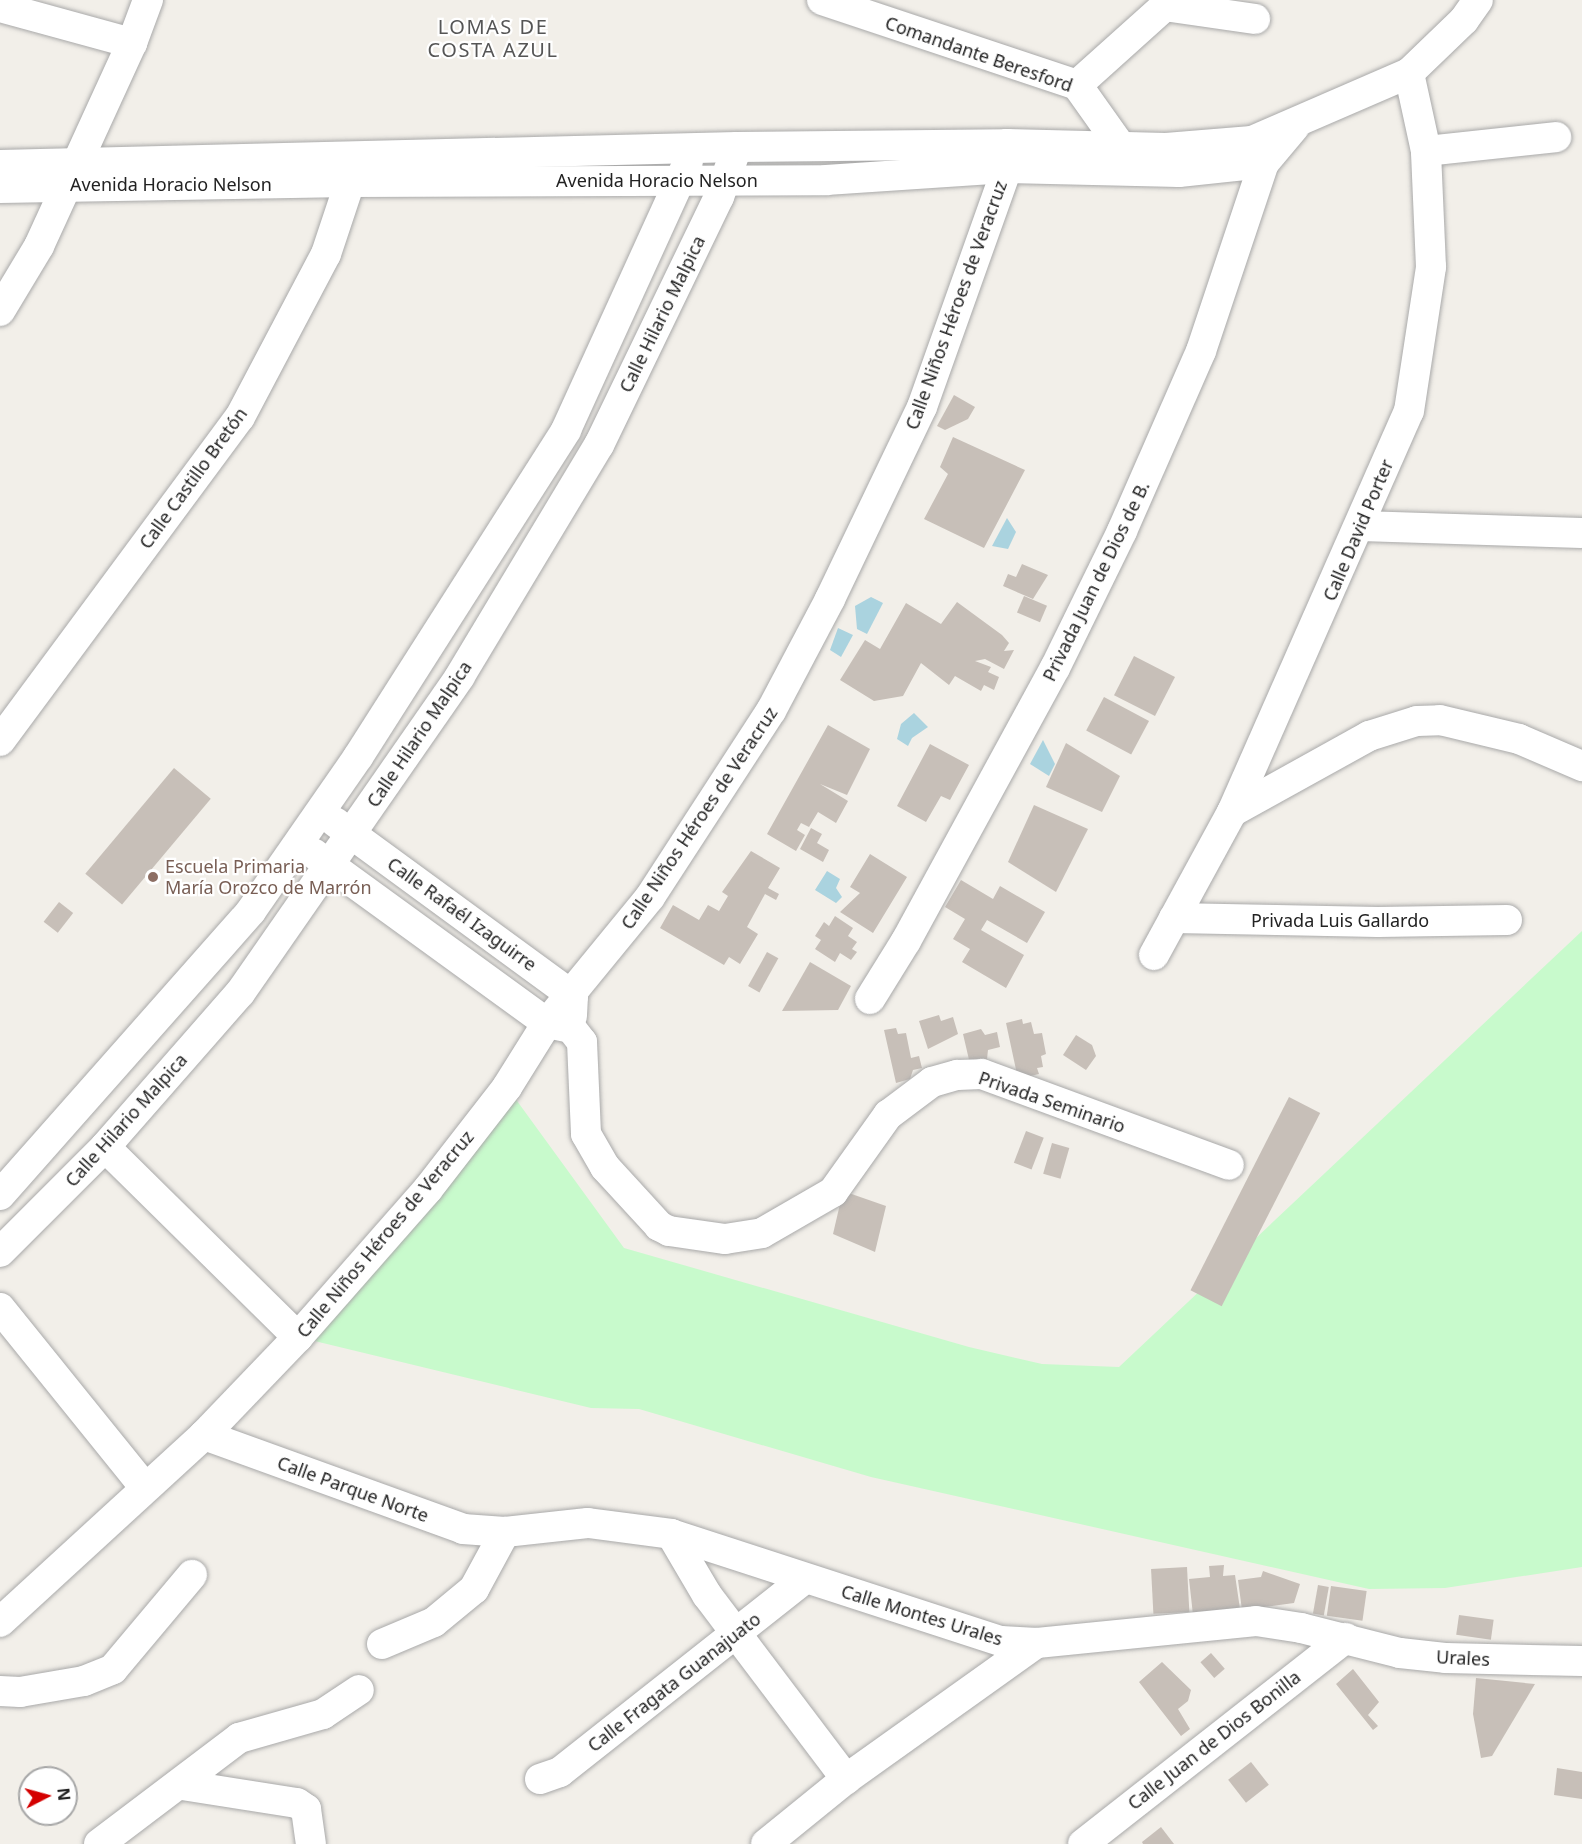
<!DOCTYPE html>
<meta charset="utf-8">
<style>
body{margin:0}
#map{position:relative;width:1582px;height:1844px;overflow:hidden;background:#f2efe9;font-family:"Noto Sans",sans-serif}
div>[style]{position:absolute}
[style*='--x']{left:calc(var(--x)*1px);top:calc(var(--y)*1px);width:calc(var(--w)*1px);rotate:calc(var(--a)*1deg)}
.park>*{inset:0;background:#c8facc}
.water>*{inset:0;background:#aad3df}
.building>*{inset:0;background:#c7bfb8;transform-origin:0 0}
.roads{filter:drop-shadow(0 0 2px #a9a9a9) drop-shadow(0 0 2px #a9a9a9)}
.minor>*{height:30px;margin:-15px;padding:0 15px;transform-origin:15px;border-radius:15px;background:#fff}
.dots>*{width:16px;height:16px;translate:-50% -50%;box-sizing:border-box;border:3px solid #fff;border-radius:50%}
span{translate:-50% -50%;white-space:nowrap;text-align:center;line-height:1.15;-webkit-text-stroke:4.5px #fff;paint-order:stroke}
.street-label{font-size:18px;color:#222}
.education-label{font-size:18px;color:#785e54}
.left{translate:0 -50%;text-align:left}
.neighbourhood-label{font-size:20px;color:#555;letter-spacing:1.5px}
.north{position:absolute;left:18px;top:1766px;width:60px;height:60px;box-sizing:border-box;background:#fff;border:2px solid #a7a7a7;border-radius:50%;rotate:84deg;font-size:16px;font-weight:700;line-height:24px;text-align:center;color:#222}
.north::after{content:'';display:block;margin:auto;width:21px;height:27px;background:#d40000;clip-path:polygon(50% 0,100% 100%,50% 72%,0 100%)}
</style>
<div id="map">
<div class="park">
<div style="clip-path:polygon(1582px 931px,1582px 1567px,1445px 1588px,1369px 1589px,871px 1477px,639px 1409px,591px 1408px,298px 1337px,507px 1087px,624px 1248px,969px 1347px,1042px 1364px,1119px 1367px)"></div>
</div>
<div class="water">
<div style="clip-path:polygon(1007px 518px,1016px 532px,1008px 549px,992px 546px)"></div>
<div style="clip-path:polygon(871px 597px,883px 603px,867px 634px,857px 629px,855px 606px)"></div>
<div style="clip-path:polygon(838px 628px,853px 635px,841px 657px,830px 650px)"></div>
<div style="clip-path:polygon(914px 713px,928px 727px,912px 738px,908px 746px,897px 739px,901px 724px)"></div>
<div style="clip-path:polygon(1043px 740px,1055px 764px,1049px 776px,1030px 764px)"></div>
<div style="clip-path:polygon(827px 871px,840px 879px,836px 888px,842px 897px,836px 903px,815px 890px)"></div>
</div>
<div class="building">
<div style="clip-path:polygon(954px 395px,975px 407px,968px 419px,945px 430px,937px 426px)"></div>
<div style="clip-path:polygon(953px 437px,1025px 470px,984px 548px,924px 519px,948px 474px,940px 467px)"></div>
<div style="clip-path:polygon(1022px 564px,1048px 575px,1033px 599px,1003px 586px,1008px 574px,1016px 577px)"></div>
<div style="left:1024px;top:596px;width:25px;height:18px;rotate:23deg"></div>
<div style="clip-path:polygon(957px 602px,1002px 635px,1009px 643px,1004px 651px,1014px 650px,1004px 669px,985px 659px,975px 661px,991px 667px,988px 672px,999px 677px,994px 690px,984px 685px,981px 691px,955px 676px,949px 685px,921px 663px,903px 696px,874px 701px,840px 680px,865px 640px,880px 649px,906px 603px,941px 624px)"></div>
<div style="left:1134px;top:656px;width:46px;height:44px;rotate:27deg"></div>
<div style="left:1104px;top:697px;width:51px;height:38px;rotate:28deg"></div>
<div style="clip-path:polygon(828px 725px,870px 749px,847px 795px,820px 784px,848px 801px,836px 823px,818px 812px,809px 827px,801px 823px,797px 830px,805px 835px,796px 851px,767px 834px)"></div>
<div style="clip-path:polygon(1066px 743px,1120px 776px,1102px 812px,1046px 787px)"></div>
<div style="clip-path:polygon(930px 744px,969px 765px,950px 800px,941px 796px,926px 822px,897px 806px)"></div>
<div style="left:174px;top:768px;width:48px;height:138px;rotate:40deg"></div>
<div style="clip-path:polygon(1034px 805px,1088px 829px,1056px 892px,1008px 862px)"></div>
<div style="clip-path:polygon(811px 828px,822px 834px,817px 843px,829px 850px,823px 862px,800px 849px)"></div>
<div style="clip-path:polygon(751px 851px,780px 868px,768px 888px,779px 894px,776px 900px,765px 894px,747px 927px,758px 934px,740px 964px,729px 957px,724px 965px,660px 928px,673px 905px,699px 920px,708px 905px,719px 911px,728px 896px,722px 892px)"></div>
<div style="clip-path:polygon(870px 854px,907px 877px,873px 933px,840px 912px,860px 893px,850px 887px)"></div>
<div style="clip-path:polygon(961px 880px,993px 899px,1000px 886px,1045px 912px,1027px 943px,987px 920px,981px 930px,1024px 955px,1006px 988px,962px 962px,970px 949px,953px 939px,965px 919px,945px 907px)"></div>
<div style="left:59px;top:902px;width:18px;height:25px;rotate:38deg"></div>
<div style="clip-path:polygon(835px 916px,853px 928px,848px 936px,857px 942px,852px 949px,857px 952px,851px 960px,840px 953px,835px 962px,815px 949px,821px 940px,815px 936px,824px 922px,829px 926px)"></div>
<div style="left:767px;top:952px;width:13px;height:39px;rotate:29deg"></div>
<div style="clip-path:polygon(810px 962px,851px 986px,838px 1010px,782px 1011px)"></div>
<div style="clip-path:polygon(939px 1015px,941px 1021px,953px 1017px,958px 1034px,928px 1049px,919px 1021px)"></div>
<div style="clip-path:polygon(1022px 1019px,1023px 1024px,1031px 1022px,1034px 1034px,1042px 1033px,1046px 1054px,1041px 1056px,1043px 1067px,1037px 1068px,1039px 1074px,1018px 1079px,1006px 1023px)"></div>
<div style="clip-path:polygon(896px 1028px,898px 1034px,906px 1033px,911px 1058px,919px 1056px,922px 1068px,913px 1070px,910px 1079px,896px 1083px,884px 1030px)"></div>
<div style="clip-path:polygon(981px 1029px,985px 1035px,997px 1032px,1000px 1047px,988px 1050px,987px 1059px,970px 1064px,963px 1034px)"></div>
<div style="clip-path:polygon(1076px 1035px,1092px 1045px,1096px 1056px,1086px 1070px,1063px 1055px)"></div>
<div style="left:1289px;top:1097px;width:35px;height:217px;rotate:27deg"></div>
<div style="left:1026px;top:1131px;width:19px;height:34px;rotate:21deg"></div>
<div style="left:1052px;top:1143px;width:18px;height:32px;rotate:16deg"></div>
<div style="clip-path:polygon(843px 1191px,886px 1206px,875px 1252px,833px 1234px)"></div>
<div style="clip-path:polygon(1224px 1565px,1223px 1576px,1235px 1575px,1240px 1609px,1193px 1615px,1189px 1579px,1210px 1577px,1209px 1566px)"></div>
<div style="left:1187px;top:1567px;width:45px;height:36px;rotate:87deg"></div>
<div style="clip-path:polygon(1263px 1571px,1300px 1584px,1294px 1603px,1242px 1610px,1238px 1580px,1261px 1577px)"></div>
<div style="left:1318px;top:1585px;width:11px;height:29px;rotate:10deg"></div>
<div style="left:1331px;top:1586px;width:36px;height:30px;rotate:8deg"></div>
<div style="left:1459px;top:1615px;width:35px;height:20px;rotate:8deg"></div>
<div style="left:1211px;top:1653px;width:21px;height:14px;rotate:49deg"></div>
<div style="clip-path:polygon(1162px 1662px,1191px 1690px,1188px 1701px,1178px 1709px,1190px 1729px,1181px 1736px,1139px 1682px)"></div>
<div style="clip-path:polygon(1353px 1669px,1379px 1702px,1368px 1715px,1378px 1726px,1373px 1730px,1336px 1684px)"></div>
<div style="clip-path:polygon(1476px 1678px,1535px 1684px,1492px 1756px,1481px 1758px,1473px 1714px)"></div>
<div style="left:1251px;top:1762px;width:29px;height:29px;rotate:52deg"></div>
<div style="clip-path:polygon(1557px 1768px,1582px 1772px,1582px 1799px,1554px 1795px)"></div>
<div style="clip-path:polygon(1161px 1827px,1174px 1844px,1143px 1844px,1142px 1842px)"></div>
</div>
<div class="roads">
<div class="minor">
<div style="--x:822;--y:0;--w:269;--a:18.4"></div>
<div style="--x:1077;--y:85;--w:76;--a:54.6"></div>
<div style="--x:1121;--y:147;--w:14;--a:82"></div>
<div style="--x:0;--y:7;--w:137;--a:15.3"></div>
<div style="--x:1077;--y:85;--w:118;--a:-41.9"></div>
<div style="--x:1165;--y:6;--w:91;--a:8.2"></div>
<div style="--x:1426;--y:151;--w:131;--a:-6.1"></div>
<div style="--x:0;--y:165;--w:737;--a:-1.4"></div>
<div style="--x:737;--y:147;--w:270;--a:-0.6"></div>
<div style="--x:1007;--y:144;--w:159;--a:1.4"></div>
<div style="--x:1166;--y:148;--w:86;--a:-4.7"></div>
<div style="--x:1252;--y:141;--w:171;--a:-23.4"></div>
<div style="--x:1409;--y:73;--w:76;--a:-43.9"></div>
<div style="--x:1464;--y:20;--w:24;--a:-55"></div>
<div style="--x:0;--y:188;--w:350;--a:-1"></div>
<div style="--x:350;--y:182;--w:476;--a:-0.2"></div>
<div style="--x:826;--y:180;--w:181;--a:-3.8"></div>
<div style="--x:1007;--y:168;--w:172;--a:1.3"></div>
<div style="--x:1179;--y:172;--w:85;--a:-6"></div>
<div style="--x:1264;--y:163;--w:48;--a:-50"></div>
<div style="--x:0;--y:311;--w:76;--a:-59"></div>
<div style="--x:39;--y:246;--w:223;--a:-65.4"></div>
<div style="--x:132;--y:43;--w:46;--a:-69.6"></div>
<div style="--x:1360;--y:526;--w:222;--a:1.8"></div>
<div style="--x:0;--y:741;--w:403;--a:-53.5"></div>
<div style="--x:240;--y:417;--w:184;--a:-62.2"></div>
<div style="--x:326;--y:254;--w:76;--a:-71.6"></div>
<div style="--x:350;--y:182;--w:18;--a:-87"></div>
<div style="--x:1232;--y:812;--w:157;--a:-29"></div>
<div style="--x:1369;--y:736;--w:50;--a:-17.4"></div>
<div style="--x:1417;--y:721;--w:23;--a:-2"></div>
<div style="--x:1440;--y:720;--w:81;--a:13.5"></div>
<div style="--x:1519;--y:739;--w:69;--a:23.2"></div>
<div style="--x:335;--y:822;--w:295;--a:36.2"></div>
<div style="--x:573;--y:996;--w:20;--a:93"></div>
<div style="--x:313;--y:853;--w:289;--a:36"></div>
<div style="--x:547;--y:1023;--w:25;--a:12"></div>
<div style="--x:571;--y:1028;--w:18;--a:52"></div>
<div style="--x:582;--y:1042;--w:92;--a:87.5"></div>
<div style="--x:586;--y:1134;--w:38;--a:60"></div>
<div style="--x:605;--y:1167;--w:80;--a:47.5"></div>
<div style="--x:659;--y:1226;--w:11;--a:27"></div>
<div style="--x:669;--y:1231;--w:57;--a:8.1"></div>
<div style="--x:725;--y:1239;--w:37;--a:-9"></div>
<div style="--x:762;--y:1233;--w:82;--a:-30"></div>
<div style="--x:833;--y:1192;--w:95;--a:-54.5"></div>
<div style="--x:888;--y:1115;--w:55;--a:-36.9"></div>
<div style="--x:932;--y:1082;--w:26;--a:-16"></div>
<div style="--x:957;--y:1075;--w:25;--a:-2"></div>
<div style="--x:982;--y:1074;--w:263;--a:20.2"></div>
<div style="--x:1174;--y:918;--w:204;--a:1.1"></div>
<div style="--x:1378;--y:922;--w:129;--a:-0.9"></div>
<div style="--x:1154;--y:955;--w:163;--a:-61.4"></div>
<div style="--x:1232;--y:812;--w:438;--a:-66.2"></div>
<div style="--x:1409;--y:411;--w:146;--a:-81.3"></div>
<div style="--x:1431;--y:267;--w:116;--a:-92.5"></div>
<div style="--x:1426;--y:151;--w:80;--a:-102.3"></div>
<div style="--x:870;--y:999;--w:68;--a:-58.2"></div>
<div style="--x:906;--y:941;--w:311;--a:-61.4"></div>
<div style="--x:1055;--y:668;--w:153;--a:-63.9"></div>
<div style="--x:1122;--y:531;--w:197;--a:-66.3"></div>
<div style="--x:1201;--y:351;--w:198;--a:-71.5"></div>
<div style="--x:1264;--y:163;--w:16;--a:-120"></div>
<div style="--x:105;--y:1147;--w:271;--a:44.6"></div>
<div style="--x:0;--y:1195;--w:379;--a:-48.5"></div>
<div style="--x:251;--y:911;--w:188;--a:-55.2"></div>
<div style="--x:358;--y:757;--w:388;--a:-57.5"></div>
<div style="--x:566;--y:430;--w:294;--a:-65.5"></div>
<div style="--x:0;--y:1252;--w:148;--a:-45"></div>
<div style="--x:105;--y:1147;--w:205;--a:-48.8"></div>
<div style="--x:240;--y:993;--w:386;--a:-55.2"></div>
<div style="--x:460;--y:676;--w:270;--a:-59"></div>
<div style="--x:599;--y:445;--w:276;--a:-64.2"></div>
<div style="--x:719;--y:197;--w:53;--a:-70.2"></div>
<div style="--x:0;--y:1308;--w:231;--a:51.1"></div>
<div style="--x:204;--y:1435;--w:276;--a:19.9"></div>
<div style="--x:463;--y:1529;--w:42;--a:4.1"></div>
<div style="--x:505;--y:1532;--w:83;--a:-6.2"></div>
<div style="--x:588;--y:1523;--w:84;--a:7.5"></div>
<div style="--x:671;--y:1534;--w:347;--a:18"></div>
<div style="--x:1001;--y:1641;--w:36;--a:3"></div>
<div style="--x:1037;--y:1643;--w:220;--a:-5.7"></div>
<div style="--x:1256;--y:1621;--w:46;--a:8.8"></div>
<div style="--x:1301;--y:1628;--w:102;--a:14.2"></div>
<div style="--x:1400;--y:1653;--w:45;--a:6.3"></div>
<div style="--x:1445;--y:1658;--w:137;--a:1.3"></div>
<div style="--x:671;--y:1534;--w:71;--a:59.5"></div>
<div style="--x:707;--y:1595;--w:231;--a:52.9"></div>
<div style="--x:0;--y:1622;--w:277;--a:-42.5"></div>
<div style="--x:204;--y:1435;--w:136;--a:-46.2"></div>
<div style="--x:298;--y:1337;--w:197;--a:-48.7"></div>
<div style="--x:428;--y:1189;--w:129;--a:-52.2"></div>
<div style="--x:507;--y:1087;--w:75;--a:-58"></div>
<div style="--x:547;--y:1023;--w:163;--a:-50.7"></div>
<div style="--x:650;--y:897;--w:222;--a:-57"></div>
<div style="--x:771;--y:711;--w:127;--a:-62.2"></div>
<div style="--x:830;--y:599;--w:213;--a:-64.4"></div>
<div style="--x:922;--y:407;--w:254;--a:-70.4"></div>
<div style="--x:1007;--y:168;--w:24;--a:-90"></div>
<div style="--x:382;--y:1644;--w:56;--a:-22.9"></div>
<div style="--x:434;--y:1622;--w:52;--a:-39.5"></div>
<div style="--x:474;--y:1589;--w:65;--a:-61.5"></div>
<div style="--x:0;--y:1691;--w:20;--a:3"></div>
<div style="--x:20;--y:1692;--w:65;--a:-9.8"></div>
<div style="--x:84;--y:1681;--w:31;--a:-22"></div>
<div style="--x:113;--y:1669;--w:123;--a:-50"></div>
<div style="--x:540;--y:1779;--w:21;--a:-19"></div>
<div style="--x:560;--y:1772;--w:311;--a:-38.3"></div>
<div style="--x:182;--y:1785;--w:116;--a:8.9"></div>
<div style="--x:297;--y:1803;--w:11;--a:34"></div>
<div style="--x:306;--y:1809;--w:35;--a:82"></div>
<div style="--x:99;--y:1844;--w:176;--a:-37.1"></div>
<div style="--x:239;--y:1738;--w:87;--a:-15.9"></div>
<div style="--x:323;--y:1714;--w:43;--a:-33.7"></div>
<div style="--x:766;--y:1844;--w:103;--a:-39.1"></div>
<div style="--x:846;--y:1779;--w:234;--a:-35.5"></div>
<div style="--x:1083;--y:1844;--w:334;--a:-38.1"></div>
</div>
</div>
<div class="dots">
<div style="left:153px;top:877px;background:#8d6e63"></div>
</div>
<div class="street-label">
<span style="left:979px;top:54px;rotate:19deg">Comandante Beresford</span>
<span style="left:657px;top:180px">Avenida Horacio Nelson</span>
<span style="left:171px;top:184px">Avenida Horacio Nelson</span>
<span style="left:956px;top:305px;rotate:-70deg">Calle Niños Héroes de Veracruz</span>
<span style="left:662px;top:314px;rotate:-64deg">Calle Hilario Malpica</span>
<span style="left:193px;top:478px;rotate:-54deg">Calle Castillo Bretón</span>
<span style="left:1358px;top:530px;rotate:-67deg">Calle David Porter</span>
<span style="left:1096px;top:581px;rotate:-64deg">Privada Juan de Dios de B.</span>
<span style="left:419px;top:734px;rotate:-56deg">Calle Hilario Malpica</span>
<span style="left:699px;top:818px;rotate:-56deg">Calle Niños Héroes de Veracruz</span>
<span style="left:462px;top:914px;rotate:36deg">Calle Rafaél Izaguirre</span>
<span style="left:1340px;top:920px">Privada Luis Gallardo</span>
<span style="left:1052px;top:1102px;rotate:19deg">Privada Seminario</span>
<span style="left:126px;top:1120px;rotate:-48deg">Calle Hilario Malpica</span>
<span style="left:385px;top:1234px;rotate:-50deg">Calle Niños Héroes de Veracruz</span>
<span style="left:353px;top:1489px;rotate:20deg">Calle Parque Norte</span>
<span style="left:922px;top:1615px;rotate:17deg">Calle Montes Urales</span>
<span style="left:1463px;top:1658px;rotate:3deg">Urales</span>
<span style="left:674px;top:1682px;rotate:-38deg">Calle Fragata Guanajuato</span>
<span style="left:1214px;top:1740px;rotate:-38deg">Calle Juan de Dios Bonilla</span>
</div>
<div class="education-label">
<span class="left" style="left:165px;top:877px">Escuela Primaria<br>María Orozco de Marrón</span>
</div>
<div class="neighbourhood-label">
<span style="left:493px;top:38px">LOMAS DE<br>COSTA AZUL</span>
</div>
<div class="north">N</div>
</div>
